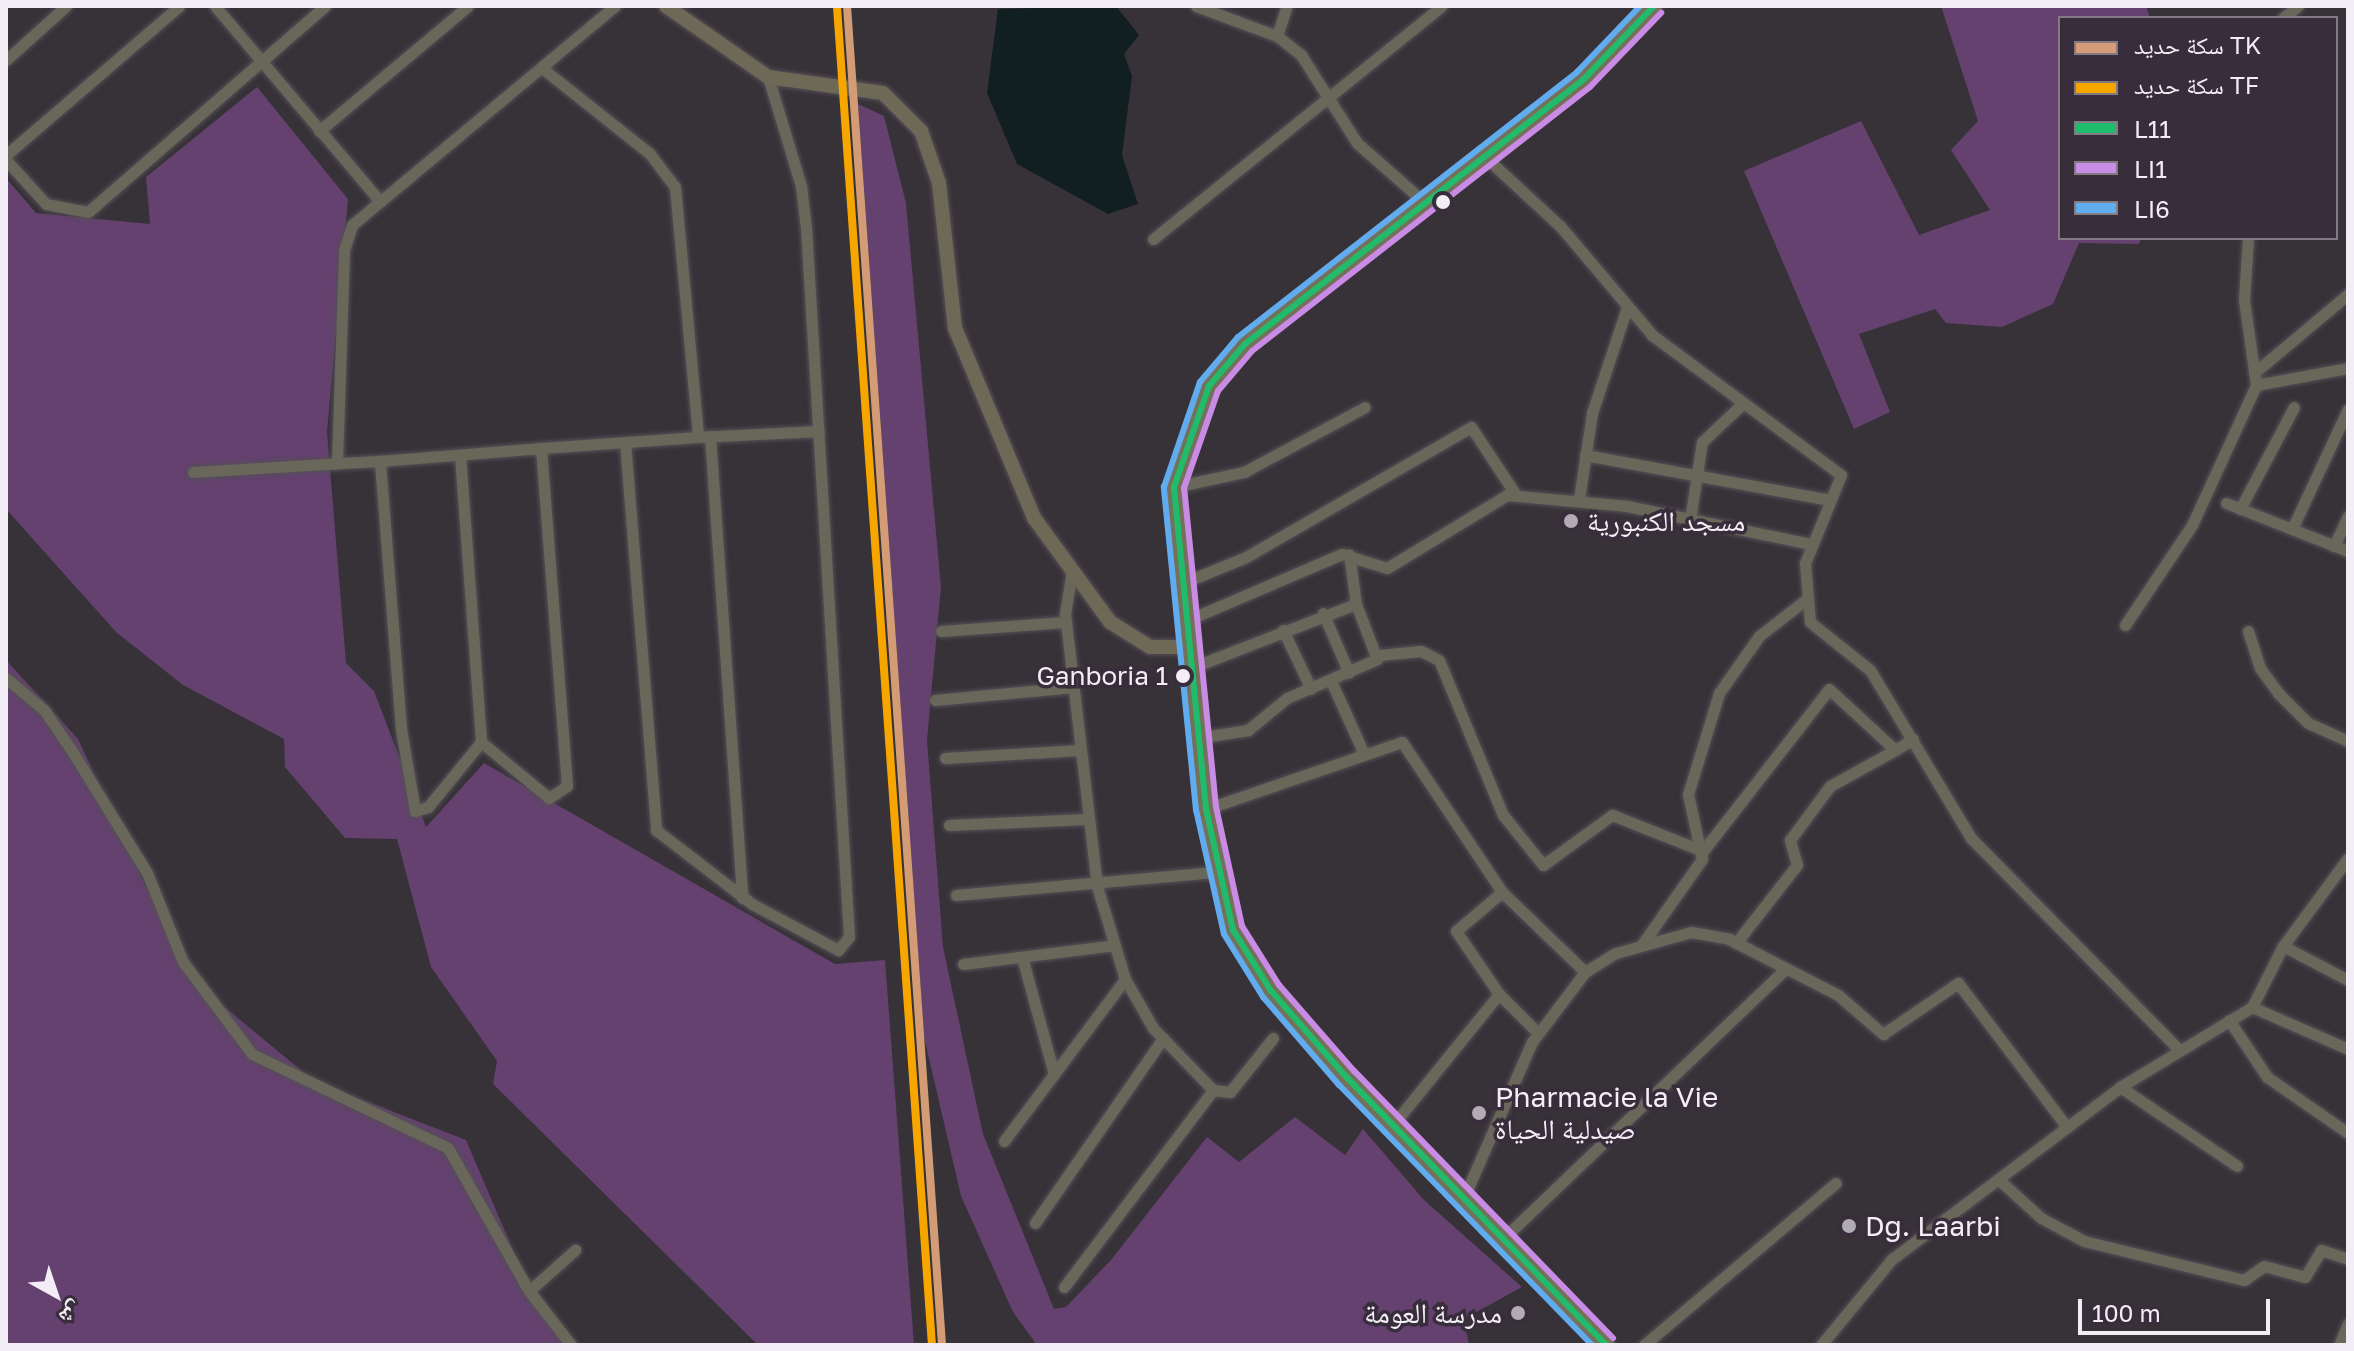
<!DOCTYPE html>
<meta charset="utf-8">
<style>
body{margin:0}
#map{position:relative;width:2354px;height:1351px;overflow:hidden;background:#373138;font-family:"Golos Text","Noto Naskh Arabic",sans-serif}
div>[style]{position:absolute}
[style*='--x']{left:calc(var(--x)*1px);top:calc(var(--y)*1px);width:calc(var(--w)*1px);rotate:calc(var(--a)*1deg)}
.green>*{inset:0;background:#64416f}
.water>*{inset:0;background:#121f21}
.roads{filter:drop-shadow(0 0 2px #545056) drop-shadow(0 0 2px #545056)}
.minor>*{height:11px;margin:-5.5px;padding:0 5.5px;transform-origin:5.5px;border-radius:5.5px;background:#69675a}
.secondary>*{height:14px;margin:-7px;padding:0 7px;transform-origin:7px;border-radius:7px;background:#6d6956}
.primary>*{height:16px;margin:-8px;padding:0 8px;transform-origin:8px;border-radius:8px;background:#747059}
.bus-1>*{height:6px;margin:-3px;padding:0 3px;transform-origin:3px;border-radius:3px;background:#20bc6c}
.bus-2>*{height:6px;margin:-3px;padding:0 3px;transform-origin:3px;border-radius:3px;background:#ca8be6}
.bus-3>*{height:6px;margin:-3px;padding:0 3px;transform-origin:3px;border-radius:3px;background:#60acee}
.rail-1>*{height:8px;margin:-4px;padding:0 4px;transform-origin:4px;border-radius:4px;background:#d39c74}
.rail-2>*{height:8px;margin:-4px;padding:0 4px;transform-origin:4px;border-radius:4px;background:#f7a600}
.dots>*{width:22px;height:22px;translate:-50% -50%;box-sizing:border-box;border:4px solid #382e3b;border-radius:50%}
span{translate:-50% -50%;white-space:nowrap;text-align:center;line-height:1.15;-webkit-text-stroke:7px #382e3b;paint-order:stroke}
.bus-label{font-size:26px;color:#f3edf6}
.right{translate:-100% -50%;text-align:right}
.poi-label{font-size:28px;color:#f3edf6}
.left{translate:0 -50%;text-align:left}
.frame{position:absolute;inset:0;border:8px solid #f3edf6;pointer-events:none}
.legend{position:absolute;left:2058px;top:16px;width:280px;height:224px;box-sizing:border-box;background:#382e3b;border:2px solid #837a86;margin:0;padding:10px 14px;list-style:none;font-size:24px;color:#f3edf6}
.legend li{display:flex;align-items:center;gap:16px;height:40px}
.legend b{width:40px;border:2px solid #837a86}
.north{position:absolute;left:16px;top:1255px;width:80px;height:80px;-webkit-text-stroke:6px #382e3b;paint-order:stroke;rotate:140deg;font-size:22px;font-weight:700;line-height:32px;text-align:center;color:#f3edf6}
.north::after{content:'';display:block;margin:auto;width:28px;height:36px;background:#f3edf6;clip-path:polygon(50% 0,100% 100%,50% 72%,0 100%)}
.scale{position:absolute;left:2078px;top:1299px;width:192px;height:36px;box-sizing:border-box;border:4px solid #f3edf6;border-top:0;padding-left:10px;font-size:24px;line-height:28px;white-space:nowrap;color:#f3edf6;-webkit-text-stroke:6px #382e3b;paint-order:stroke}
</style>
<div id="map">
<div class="green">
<div style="clip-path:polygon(1941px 6px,2146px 6px,2150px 18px,2060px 18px,2060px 238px,2141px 238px,2139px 244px,2079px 243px,2053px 304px,2002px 327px,1946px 323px,1935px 309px,1859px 334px,1890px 412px,1854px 429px,1744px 171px,1861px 121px,1919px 235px,1990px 210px,1951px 150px,1978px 121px)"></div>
<div style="clip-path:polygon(257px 87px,348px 199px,327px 432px,346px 663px,374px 691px,426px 827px,484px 763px,835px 964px,885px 960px,914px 1345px,758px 1345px,493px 1084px,497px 1061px,431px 967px,397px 839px,345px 838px,285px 767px,284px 739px,183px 685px,116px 632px,6px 509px,6px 178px,36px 213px,150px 224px,146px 177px)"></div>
<div style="clip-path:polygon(858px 104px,884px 116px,906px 203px,941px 587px,927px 740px,943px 947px,983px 1134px,1054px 1309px,1066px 1307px,1111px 1260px,1207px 1137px,1239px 1162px,1295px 1117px,1345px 1155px,1363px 1129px,1424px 1200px,1522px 1287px,1464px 1319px,1469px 1345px,1037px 1345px,1013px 1312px,961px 1196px,924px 1037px)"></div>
<div style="clip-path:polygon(6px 660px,78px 739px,187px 976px,314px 1081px,466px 1140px,529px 1288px,576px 1345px,6px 1345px)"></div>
</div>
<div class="water">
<div style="clip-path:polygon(1116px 6px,1139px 35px,1124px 54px,1132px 76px,1122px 155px,1138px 204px,1108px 214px,1017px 164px,987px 93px,998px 9px)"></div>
</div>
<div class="roads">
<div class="minor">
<div style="--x:215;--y:6;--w:254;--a:49.8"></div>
<div style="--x:1196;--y:6;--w:86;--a:20.3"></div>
<div style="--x:1277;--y:36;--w:31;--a:38"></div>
<div style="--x:1301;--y:55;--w:104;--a:57.5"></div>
<div style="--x:1357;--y:143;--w:88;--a:41.3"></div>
<div style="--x:2283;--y:18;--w:19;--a:-39"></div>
<div style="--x:1277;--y:36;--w:32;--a:-72"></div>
<div style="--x:6;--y:60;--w:81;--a:-42"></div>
<div style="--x:542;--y:68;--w:138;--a:38.5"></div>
<div style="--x:650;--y:154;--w:41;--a:52.9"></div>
<div style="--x:675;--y:187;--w:251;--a:84.7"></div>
<div style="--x:319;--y:131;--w:194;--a:-40"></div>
<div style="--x:6;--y:155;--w:228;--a:-40.7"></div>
<div style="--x:1483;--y:155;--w:105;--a:42.7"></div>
<div style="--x:1560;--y:226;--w:143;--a:49.8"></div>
<div style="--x:1652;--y:335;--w:235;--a:36.5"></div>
<div style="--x:1841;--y:475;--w:95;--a:112.2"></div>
<div style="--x:1805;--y:563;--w:59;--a:85.2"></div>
<div style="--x:1810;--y:622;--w:77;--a:38.7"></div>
<div style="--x:1870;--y:670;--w:196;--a:59"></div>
<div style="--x:1971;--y:838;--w:297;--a:45.5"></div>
<div style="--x:6;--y:160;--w:59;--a:47.7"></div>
<div style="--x:46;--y:204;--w:43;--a:10.8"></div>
<div style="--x:88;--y:212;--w:314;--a:-41"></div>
<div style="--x:1153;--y:239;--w:371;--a:-38.9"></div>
<div style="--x:2254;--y:373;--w:123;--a:-40"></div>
<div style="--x:2256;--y:385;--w:94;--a:-10.5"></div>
<div style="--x:710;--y:436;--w:463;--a:86"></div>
<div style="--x:625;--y:442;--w:389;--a:85.4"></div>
<div style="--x:656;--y:830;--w:121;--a:37.6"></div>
<div style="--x:752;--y:904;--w:98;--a:28.1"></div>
<div style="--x:838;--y:950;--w:17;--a:-50"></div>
<div style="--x:849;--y:937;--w:710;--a:-93.47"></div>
<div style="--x:806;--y:228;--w:42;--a:-96.8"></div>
<div style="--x:801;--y:186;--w:114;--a:-106.8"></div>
<div style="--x:541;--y:448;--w:339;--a:85.6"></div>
<div style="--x:567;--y:786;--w:22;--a:146"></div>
<div style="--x:549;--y:798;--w:88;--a:-140.5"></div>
<div style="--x:481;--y:742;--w:84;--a:129.2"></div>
<div style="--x:428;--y:807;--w:14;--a:163"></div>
<div style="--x:415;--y:811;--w:83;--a:-99.7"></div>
<div style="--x:401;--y:729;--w:269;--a:-94.5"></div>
<div style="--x:380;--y:461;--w:162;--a:-4.6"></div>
<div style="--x:541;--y:448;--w:157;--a:-4"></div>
<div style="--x:698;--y:437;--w:121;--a:-2.8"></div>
<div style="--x:460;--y:455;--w:288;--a:85.8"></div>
<div style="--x:1585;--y:455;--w:248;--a:10.4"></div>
<div style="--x:337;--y:463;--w:213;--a:-88.1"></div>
<div style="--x:344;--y:250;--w:26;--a:-72"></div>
<div style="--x:352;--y:225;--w:342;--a:-39.8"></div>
<div style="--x:193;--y:472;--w:187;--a:-3.4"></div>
<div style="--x:1174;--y:487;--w:72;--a:-12.1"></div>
<div style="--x:1244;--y:472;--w:137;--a:-28.2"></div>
<div style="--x:1579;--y:499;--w:87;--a:-81.4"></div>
<div style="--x:1592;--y:413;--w:108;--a:-71.7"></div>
<div style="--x:2226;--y:503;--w:131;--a:21.5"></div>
<div style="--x:2240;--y:509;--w:115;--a:-62.1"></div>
<div style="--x:1690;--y:520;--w:79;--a:-81.3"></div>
<div style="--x:1702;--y:442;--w:55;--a:-43.5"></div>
<div style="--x:2292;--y:529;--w:132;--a:-65"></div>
<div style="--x:2334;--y:546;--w:33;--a:-65"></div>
<div style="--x:1180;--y:584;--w:71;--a:-22.2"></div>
<div style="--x:1246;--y:557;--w:260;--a:-30"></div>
<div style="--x:1471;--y:427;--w:82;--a:56.5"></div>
<div style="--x:1323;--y:613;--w:65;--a:66.6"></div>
<div style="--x:1183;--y:622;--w:173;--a:-23.2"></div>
<div style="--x:1342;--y:554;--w:47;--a:17.3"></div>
<div style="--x:1387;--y:568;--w:140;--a:-31.3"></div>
<div style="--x:1507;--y:495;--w:121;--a:5.2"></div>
<div style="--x:1627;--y:506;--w:187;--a:11.7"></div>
<div style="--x:2125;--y:625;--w:120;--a:-56.2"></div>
<div style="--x:2192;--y:525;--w:154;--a:-65.4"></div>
<div style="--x:2256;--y:385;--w:86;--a:-98"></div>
<div style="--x:2244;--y:300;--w:62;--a:-86.3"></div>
<div style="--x:1283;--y:630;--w:65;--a:64.6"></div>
<div style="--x:941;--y:631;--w:124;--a:-4.2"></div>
<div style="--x:2248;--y:631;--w:39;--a:72"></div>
<div style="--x:2260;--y:668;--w:31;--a:54"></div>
<div style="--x:2278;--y:693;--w:42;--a:45"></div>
<div style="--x:2308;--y:723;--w:44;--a:24.2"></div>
<div style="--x:1379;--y:655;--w:42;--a:-5.4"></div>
<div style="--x:1421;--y:651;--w:20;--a:27"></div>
<div style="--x:1439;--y:660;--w:168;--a:67.6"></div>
<div style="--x:1503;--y:815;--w:64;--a:51.3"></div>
<div style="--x:1543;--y:865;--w:85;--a:-35.9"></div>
<div style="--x:1612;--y:815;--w:98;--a:21.6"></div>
<div style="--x:1703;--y:851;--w:205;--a:-52.1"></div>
<div style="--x:1829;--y:689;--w:90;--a:42.7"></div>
<div style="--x:1895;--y:750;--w:21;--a:-31"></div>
<div style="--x:1188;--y:669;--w:180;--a:-21.2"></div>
<div style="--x:6;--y:678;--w:50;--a:40.1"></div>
<div style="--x:44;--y:710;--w:50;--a:55.7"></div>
<div style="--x:72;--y:751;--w:143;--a:58.4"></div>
<div style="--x:147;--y:873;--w:96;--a:68"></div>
<div style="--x:183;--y:962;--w:115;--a:53.1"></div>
<div style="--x:252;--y:1054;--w:217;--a:25.6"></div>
<div style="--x:448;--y:1148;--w:164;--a:60.5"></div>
<div style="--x:529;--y:1291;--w:62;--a:-41.7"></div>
<div style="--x:1331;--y:681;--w:78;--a:65.7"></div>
<div style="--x:935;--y:700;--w:139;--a:-5.4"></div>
<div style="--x:1197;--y:738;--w:52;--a:-8.9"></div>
<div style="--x:1248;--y:730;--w:50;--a:-39.4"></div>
<div style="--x:1287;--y:698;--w:98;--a:-23.4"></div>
<div style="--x:1377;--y:659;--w:59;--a:-110.9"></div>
<div style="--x:1356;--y:604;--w:50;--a:-98"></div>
<div style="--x:945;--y:758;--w:135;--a:-3.4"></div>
<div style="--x:1206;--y:809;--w:207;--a:-18.9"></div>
<div style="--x:1402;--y:742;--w:180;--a:56.3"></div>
<div style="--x:1502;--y:892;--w:60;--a:139.7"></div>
<div style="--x:1456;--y:931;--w:76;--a:55.7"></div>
<div style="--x:949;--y:825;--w:138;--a:-2.5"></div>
<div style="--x:1502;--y:892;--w:115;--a:43.9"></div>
<div style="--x:956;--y:895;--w:260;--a:-5.1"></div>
<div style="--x:1643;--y:943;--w:103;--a:-54.9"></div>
<div style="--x:1702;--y:859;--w:66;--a:-102.2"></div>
<div style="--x:1688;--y:794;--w:106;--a:-72.9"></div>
<div style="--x:1719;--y:693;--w:70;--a:-54.9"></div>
<div style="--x:1759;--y:636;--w:57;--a:-37.9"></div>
<div style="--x:1736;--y:943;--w:99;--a:-52"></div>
<div style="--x:1797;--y:865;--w:26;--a:-106"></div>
<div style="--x:1790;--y:840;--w:67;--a:-53.5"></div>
<div style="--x:1830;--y:786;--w:74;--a:-29"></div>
<div style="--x:2283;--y:946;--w:73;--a:27.6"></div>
<div style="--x:1022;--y:957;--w:121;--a:74.7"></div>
<div style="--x:963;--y:964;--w:153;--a:-7.1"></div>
<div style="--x:2252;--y:1007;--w:105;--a:23.6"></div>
<div style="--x:2229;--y:1020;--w:69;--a:56.3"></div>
<div style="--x:2267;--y:1077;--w:98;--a:34.7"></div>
<div style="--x:2120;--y:1087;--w:141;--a:34"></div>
<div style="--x:1213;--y:1090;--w:17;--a:7"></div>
<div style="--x:1230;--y:1092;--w:69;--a:-51.5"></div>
<div style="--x:1392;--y:1126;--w:170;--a:-51"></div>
<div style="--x:1499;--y:994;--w:55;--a:45"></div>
<div style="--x:1004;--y:1141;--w:202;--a:-53.2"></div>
<div style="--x:1998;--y:1179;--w:58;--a:42.2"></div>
<div style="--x:2041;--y:1218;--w:49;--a:28.1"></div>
<div style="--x:2084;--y:1241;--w:165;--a:13.7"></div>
<div style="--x:2244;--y:1280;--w:24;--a:-35"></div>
<div style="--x:2264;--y:1266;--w:42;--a:15"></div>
<div style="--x:2305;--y:1277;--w:31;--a:-59"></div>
<div style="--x:2321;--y:1250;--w:28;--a:18"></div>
<div style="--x:1465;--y:1195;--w:167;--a:-66.4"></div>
<div style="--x:1532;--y:1042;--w:88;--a:-52.9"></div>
<div style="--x:1585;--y:972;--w:36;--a:-32"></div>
<div style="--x:1616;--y:953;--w:78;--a:-15.6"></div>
<div style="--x:1691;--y:932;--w:39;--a:10"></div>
<div style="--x:1729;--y:939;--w:123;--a:27.2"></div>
<div style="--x:1838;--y:995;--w:60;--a:40.9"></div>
<div style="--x:1883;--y:1034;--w:91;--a:-34.2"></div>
<div style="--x:1958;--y:983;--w:181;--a:52.9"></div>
<div style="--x:1035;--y:1223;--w:225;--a:-55.3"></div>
<div style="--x:1507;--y:1235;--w:383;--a:-43.7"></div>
<div style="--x:1064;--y:1287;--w:247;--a:-52.9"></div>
<div style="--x:1213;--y:1090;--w:86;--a:-134.1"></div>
<div style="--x:1153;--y:1028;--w:56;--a:-119.7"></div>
<div style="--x:1125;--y:979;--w:97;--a:-106.8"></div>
<div style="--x:1097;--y:886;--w:274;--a:-96.7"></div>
<div style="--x:1065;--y:614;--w:38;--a:-81"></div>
<div style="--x:529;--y:1291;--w:68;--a:52.1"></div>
<div style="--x:1644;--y:1345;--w:251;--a:-40.2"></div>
<div style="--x:1821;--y:1345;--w:112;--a:-50.5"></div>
<div style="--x:1892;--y:1259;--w:286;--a:-37"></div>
<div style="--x:2120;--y:1087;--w:154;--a:-31.2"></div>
<div style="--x:2252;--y:1007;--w:68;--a:-63.1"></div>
<div style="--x:2283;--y:946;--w:109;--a:-53.5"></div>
<div style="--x:2339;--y:1345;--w:23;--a:-67"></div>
</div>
<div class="secondary">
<div style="--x:666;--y:6;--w:124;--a:34.8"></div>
<div style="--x:768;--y:77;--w:116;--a:7.9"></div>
<div style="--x:883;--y:93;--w:54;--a:45"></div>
<div style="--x:921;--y:131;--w:55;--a:70.9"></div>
<div style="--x:939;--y:183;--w:146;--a:83.7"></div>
<div style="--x:955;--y:328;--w:206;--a:67.4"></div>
<div style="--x:1034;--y:518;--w:129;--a:53.8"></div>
<div style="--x:1110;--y:622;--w:47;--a:32"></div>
<div style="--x:1150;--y:647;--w:36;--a:0"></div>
</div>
<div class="primary">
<div style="--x:1606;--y:1345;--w:372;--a:-134.1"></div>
<div style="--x:1347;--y:1078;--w:116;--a:-131.1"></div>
<div style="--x:1271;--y:991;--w:72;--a:-121.9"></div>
<div style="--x:1233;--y:930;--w:124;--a:-102.6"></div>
<div style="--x:1206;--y:809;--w:324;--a:-95.7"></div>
<div style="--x:1174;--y:487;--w:107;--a:-70.9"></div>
<div style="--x:1209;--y:386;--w:55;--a:-49.4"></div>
<div style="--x:1245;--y:344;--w:430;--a:-38"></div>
<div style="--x:1584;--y:79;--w:101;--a:-46.2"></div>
</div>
</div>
<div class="bus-1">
<div style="--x:1606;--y:1345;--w:372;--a:-134.1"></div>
<div style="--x:1347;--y:1078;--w:116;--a:-131.1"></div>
<div style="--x:1271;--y:991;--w:72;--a:-121.9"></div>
<div style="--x:1233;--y:930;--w:124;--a:-102.6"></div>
<div style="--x:1206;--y:809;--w:324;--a:-95.7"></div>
<div style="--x:1174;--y:487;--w:107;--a:-70.9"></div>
<div style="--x:1209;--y:386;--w:55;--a:-49.4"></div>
<div style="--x:1245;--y:344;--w:430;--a:-38"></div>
<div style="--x:1584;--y:79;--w:101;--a:-46.2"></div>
</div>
<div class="bus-2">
<div style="--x:1613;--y:1338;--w:372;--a:-134.1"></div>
<div style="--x:1354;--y:1071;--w:114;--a:-131.1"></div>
<div style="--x:1279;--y:985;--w:70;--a:-122.1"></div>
<div style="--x:1242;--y:926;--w:122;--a:-102.3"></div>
<div style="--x:1216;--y:807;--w:321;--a:-95.7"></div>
<div style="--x:1184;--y:488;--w:103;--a:-70.7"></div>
<div style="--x:1218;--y:391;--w:52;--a:-49.6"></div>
<div style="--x:1252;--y:351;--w:429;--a:-38"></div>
<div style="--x:1590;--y:87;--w:103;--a:-46.2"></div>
</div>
<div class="bus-3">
<div style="--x:1592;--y:1345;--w:363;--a:-134.2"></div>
<div style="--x:1339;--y:1085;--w:116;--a:-130.8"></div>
<div style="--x:1263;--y:997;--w:74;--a:-121.8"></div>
<div style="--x:1224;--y:934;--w:127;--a:-102.7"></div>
<div style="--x:1196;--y:810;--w:325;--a:-95.7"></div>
<div style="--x:1164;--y:487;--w:111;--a:-71.1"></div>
<div style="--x:1200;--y:382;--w:59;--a:-49.8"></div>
<div style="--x:1238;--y:337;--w:430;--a:-38"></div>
<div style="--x:1577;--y:72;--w:91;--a:-46.3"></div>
</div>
<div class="rail-1">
<div style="--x:847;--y:6;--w:1342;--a:85.94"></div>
</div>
<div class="rail-2">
<div style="--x:837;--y:7;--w:1341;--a:85.94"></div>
</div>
<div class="dots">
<div style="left:1443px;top:202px;background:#f3edf6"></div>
<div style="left:1571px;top:521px;background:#b1abb4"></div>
<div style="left:1183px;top:676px;background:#f3edf6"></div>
<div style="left:1479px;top:1113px;background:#b1abb4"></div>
<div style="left:1849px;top:1226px;background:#b1abb4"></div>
<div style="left:1518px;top:1313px;background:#b1abb4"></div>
</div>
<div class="bus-label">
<span class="right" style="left:1168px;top:676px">Ganboria 1</span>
</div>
<div class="poi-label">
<span class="left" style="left:1587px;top:521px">مسجد الكنبورية</span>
<span class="left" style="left:1495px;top:1113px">Pharmacie la Vie<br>صيدلية الحياة</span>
<span class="left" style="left:1865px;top:1226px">Dg. Laarbi</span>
<span class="right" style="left:1502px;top:1313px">مدرسة العومة</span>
</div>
<div class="frame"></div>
<ul class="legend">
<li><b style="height:10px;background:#d39c74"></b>سكة حديد TK</li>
<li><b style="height:10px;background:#f7a600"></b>سكة حديد TF</li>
<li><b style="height:10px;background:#20bc6c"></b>L11</li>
<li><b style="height:10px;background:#ca8be6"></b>LI1</li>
<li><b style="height:10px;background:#60acee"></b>LI6</li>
</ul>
<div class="north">ش</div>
<div class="scale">100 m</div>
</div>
